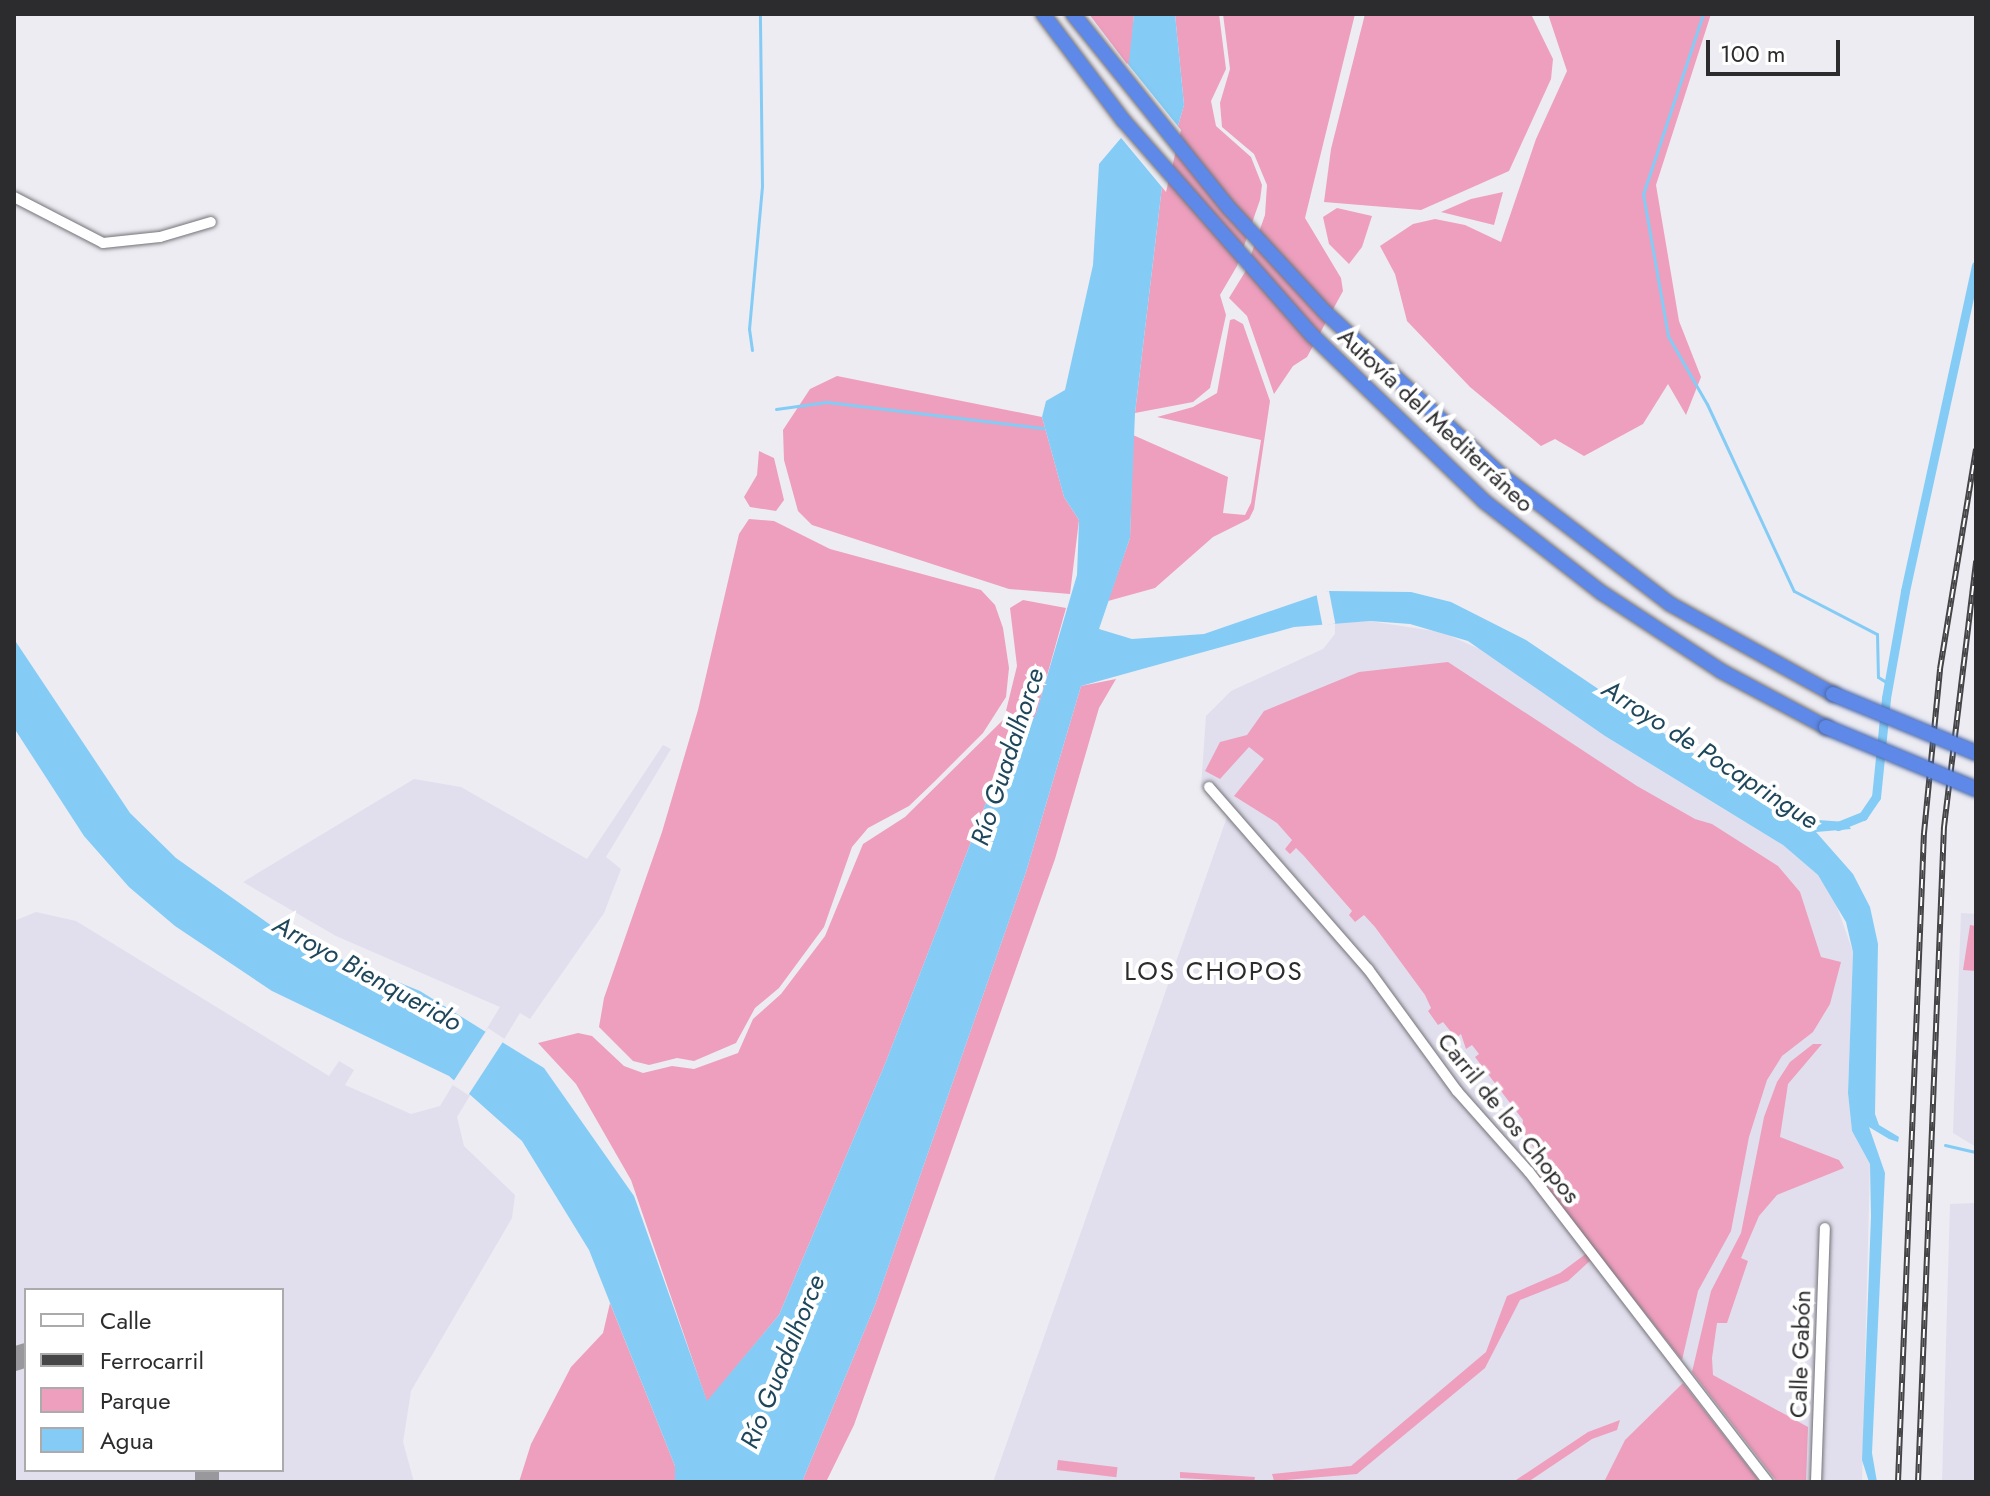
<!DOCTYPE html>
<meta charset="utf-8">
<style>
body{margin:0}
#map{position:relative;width:1990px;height:1496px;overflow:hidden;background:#edecf2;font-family:Jost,sans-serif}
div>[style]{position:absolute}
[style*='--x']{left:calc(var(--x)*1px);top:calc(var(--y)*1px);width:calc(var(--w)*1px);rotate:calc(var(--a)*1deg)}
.built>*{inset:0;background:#e1dfed}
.green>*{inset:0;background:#ee9fbd;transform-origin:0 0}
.water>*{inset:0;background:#84ccf5}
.pier>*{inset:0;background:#edecf2;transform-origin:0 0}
.stream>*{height:3px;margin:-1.5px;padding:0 1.5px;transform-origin:1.5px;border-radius:1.5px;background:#84ccf5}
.canal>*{height:9px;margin:-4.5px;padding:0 4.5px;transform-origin:4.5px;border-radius:4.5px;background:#84ccf5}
.taxiway>*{height:24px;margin:-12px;padding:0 12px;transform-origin:12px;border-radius:12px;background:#99989c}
.roads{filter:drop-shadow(0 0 2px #747378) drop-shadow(0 0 2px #747378)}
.minor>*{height:10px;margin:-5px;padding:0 5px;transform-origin:5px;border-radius:5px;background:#fff}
.highway>*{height:14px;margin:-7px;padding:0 7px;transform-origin:7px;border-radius:7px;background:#5e89e8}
.rail>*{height:6px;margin-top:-3px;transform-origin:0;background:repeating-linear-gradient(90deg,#fff 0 9px,#454547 0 18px);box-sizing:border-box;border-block:2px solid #454547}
.bridges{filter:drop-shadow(0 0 2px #4c68a7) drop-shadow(0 0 2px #4c68a7)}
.highway-bridge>*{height:14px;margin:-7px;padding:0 7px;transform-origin:7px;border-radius:7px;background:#5e89e8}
span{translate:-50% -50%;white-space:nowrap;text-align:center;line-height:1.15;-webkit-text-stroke:8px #fff;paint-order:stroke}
.street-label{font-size:24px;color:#2c2c2e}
.water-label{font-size:26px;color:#1e475c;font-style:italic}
.neighbourhood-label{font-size:26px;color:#2c2c2e;letter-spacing:2px}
.frame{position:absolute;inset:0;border:16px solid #2c2c2e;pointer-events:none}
.legend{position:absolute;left:24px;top:1288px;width:260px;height:184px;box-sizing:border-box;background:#fff;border:2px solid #ababab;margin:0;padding:10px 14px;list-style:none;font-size:24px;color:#2c2c2e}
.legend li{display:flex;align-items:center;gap:16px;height:40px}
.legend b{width:40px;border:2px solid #ababab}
.scale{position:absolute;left:1706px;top:40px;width:134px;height:36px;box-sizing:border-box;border:4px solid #2c2c2e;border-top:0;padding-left:10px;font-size:24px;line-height:28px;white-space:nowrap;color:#2c2c2e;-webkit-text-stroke:6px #fff;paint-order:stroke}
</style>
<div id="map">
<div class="built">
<div style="clip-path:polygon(1369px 621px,1441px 632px,1498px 657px,1605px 736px,1783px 845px,1818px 875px,1835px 901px,1853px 952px,1848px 1093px,1852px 1131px,1870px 1164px,1862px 1482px,993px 1482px,1227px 817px,1201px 787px,1206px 716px,1231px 691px,1323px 649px,1335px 634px,1335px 623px)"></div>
<div style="clip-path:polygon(evenodd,663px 745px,671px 749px,606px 857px,621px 869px,604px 913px,530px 1019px,520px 1013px,457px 1117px,464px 1146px,515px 1195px,512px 1218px,411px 1391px,403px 1442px,414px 1482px,14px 1482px,14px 921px,36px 912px,76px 921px,329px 1076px,339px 1061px,354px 1070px,345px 1085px,411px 1114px,440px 1106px,500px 1007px,336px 936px,243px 882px,414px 779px,461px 787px,587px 859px,663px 745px,26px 1290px,282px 1290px,282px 1470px,26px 1470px,26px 1290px)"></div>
<div style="clip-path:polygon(1961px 913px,1976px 914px,1976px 1147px,1953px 1133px)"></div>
<div style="clip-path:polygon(1976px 1203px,1976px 1482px,1942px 1482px,1950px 1204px)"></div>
</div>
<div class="green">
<div style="clip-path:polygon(1089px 14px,1134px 14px,1130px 68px)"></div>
<div style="clip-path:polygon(1175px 14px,1219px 14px,1226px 69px,1211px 101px,1216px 126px,1251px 157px,1262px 185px,1260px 200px,1237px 266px,1220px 295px,1226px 315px,1210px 388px,1193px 402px,1135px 413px,1163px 178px,1184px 105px)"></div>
<div style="clip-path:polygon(1223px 14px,1355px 14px,1305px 218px,1341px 278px,1343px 291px,1307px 357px,1293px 366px,1274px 394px,1247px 316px,1229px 298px,1245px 272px,1265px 215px,1267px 185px,1254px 154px,1222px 127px,1220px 103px,1230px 69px)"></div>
<div style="clip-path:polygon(1365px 14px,1531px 14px,1553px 59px,1551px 79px,1509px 171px,1421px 210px,1324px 202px,1331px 149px)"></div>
<div style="clip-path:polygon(1548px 14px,1711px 14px,1656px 185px,1679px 321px,1701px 377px,1686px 415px,1668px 384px,1643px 424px,1584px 456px,1555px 439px,1541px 446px,1470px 387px,1407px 321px,1395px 274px,1380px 246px,1413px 224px,1435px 219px,1465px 225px,1501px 242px,1536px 139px,1567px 71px)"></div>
<div style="clip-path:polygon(1503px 192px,1494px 225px,1441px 212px,1471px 199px)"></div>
<div style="clip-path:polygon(1337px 208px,1372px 216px,1362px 247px,1349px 264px,1329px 244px,1323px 217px)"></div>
<div style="clip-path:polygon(1234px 319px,1243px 324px,1270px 401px,1254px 509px,1249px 519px,1213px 537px,1155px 588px,1108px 601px,1130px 538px,1133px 435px,1228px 477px,1223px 513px,1245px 515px,1251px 503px,1261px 440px,1157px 417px,1193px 407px,1217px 393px,1230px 320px)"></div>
<div style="clip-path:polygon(837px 376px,1042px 417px,1064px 497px,1079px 520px,1070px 594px,1009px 589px,812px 525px,798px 511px,784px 460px,783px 430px,810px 389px)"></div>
<div style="clip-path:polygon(759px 451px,774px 458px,784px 500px,776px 511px,750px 507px,744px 497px,757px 475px)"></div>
<div style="clip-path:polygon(749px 519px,774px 521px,830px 549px,981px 590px,995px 605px,1003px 628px,1009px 668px,1006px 697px,983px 733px,934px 782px,909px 806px,868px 828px,852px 847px,824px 927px,779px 988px,755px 1008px,736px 1043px,694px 1061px,677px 1058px,649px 1065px,633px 1061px,599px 1027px,604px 998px,662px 832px,698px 710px,739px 534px)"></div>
<div style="clip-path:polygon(1023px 600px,1066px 608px,1036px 715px,986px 803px,885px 1064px,779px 1315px,707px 1402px,631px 1180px,576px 1084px,538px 1043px,578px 1033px,592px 1036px,624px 1066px,643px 1073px,672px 1066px,694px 1069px,738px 1053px,753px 1019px,781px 994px,825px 936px,863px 844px,905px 817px,1004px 719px,1017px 666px,1010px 608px)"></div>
<div style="clip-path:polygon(1448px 662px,1637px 786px,1695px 819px,1712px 824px,1778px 866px,1800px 892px,1821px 957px,1841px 962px,1830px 1004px,1813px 1032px,1782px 1056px,1767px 1080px,1749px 1137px,1731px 1231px,1698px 1291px,1682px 1360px,1538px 1178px,1539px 1156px,1522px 1130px,1523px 1120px,1475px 1057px,1479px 1054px,1472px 1045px,1466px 1049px,1461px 1034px,1456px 1038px,1443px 1022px,1438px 1025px,1428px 1011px,1431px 1008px,1425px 995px,1375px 927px,1364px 915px,1355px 922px,1349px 915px,1352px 911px,1304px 856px,1296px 848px,1290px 854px,1285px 849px,1292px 840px,1277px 823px,1234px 796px,1264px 759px,1249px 747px,1220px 779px,1205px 771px,1220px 742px,1247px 735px,1264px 711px,1359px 672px)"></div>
<div style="clip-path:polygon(1116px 679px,1099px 708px,1055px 859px,854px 1425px,826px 1482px,802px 1482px,875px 1305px,1026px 872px,1081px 686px)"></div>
<div style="clip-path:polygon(1970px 925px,1976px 926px,1976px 971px,1963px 970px)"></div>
<div style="clip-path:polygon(1813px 1044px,1822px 1044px,1788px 1084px,1780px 1137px,1839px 1160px,1844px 1168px,1777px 1195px,1759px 1216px,1741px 1258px,1748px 1261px,1727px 1323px,1717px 1323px,1712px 1358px,1713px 1375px,1808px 1427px,1806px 1482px,1777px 1482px,1692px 1372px,1711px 1291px,1741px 1233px,1764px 1117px,1777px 1082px,1790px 1062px)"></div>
<div style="clip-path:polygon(1587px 1253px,1592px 1259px,1568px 1281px,1520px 1300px,1485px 1368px,1357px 1474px,1274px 1481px,1272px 1474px,1351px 1466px,1486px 1352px,1507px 1296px,1560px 1273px)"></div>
<div style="clip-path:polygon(610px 1303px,675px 1466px,675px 1482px,519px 1482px,531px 1444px,571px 1367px,603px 1333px)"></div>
<div style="clip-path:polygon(1683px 1383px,1760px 1482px,1604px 1482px,1625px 1440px)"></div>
<div style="clip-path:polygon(1620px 1420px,1617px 1430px,1592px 1439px,1528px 1482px,1513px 1482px,1588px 1432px)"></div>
<div style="left:1058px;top:1460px;width:60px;height:10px;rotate:7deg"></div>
<div style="clip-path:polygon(1180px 1472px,1255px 1477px,1254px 1482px,1180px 1478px)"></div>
</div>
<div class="water">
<div style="clip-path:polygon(1134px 14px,1175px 14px,1184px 105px,1163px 178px,1135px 413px,1130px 538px,1099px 629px,1132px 639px,1204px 634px,1329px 591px,1411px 592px,1451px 602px,1526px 640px,1737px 783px,1804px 819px,1846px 822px,1851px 829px,1816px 832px,1853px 874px,1870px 907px,1878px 944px,1875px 1114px,1879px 1125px,1899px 1137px,1898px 1142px,1889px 1139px,1869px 1127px,1885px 1173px,1872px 1453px,1877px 1482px,1869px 1482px,1862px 1460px,1871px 1216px,1870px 1164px,1852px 1131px,1848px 1093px,1853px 952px,1846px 922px,1818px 875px,1783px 845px,1605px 736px,1468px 641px,1410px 624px,1370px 621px,1294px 627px,1081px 686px,1026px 872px,875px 1305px,802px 1482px,675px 1482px,675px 1466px,589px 1250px,522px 1141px,449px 1076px,272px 991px,175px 926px,129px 887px,84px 836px,14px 728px,14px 639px,130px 813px,176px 858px,289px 938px,420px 991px,544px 1068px,634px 1196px,707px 1401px,779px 1315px,885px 1064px,986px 803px,1036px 714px,1077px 575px,1079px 520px,1064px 497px,1042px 417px,1046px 401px,1065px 390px,1093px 265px,1099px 164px,1121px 138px)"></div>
</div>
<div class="pier">
<div style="clip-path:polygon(1127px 63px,1181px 130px,1166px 192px,1117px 133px)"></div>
<div style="left:1329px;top:591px;width:33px;height:13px;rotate:79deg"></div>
<div style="left:488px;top:1028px;width:20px;height:67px;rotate:33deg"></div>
</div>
<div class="stream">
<div style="--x:1703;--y:14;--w:190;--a:108.4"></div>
<div style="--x:1643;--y:194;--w:144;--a:80"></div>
<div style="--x:1668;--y:336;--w:78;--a:60.2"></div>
<div style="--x:1707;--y:404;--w:206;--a:65.1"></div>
<div style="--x:1794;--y:591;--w:93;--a:27.4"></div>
<div style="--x:1877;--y:634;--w:43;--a:88.7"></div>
<div style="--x:1878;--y:677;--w:13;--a:32"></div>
<div style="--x:752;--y:350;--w:21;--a:-98"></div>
<div style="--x:749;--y:329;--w:144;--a:-84.8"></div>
<div style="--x:762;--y:186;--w:172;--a:-90.7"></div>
<div style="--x:776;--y:409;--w:51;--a:-7.8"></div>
<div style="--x:827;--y:402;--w:218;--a:6.9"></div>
<div style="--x:1945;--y:1145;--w:32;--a:13"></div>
</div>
<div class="canal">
<div style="--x:1838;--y:826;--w:27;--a:-22"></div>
<div style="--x:1863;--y:816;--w:23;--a:-56"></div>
<div style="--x:1876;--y:797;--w:100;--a:-84.2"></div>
<div style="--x:1886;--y:698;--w:109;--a:-79.9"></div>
<div style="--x:1905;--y:591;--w:333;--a:-77.7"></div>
</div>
<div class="taxiway">
<div style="--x:14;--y:1359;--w:13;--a:-18"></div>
<div style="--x:207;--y:1470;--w:12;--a:90"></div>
</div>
<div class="roads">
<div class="minor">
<div style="--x:14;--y:197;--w:100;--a:27.3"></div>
<div style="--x:103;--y:243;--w:57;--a:-6"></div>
<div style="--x:160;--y:237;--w:53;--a:-16.4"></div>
<div style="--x:1209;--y:787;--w:242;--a:48.9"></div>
<div style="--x:1368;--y:969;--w:151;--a:53.9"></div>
<div style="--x:1457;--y:1091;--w:108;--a:48.4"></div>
<div style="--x:1529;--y:1172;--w:391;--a:52.4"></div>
<div style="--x:1816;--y:1482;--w:254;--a:-88"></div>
</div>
<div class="highway">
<div style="--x:1043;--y:14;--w:133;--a:53"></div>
<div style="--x:1123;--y:120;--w:288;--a:48.7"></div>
<div style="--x:1313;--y:336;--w:239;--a:44"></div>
<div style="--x:1485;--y:502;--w:148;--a:37.9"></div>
<div style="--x:1602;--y:593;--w:142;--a:33.2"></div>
<div style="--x:1721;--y:671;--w:119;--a:28.1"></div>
<div style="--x:1073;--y:14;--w:250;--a:51.2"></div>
<div style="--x:1230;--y:209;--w:140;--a:47.3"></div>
<div style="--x:1325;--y:312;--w:238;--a:42.8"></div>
<div style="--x:1500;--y:474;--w:214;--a:37.4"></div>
<div style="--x:1670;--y:604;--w:186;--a:28.9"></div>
</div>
</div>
<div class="rail">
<div style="--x:1898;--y:1482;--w:650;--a:-87.71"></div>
<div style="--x:1924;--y:833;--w:165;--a:-84.4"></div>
<div style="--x:1940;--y:669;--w:223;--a:-80.7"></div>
<div style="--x:1918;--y:1482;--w:656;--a:-87.73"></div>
<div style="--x:1944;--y:827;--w:268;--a:-83.1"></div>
</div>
<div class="bridges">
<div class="highway-bridge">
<div style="--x:1833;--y:694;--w:155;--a:22.4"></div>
<div style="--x:1826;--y:727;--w:162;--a:22.5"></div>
</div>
</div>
<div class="street-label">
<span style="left:1436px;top:420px;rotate:43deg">Autovía del Mediterráneo</span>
<span style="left:1509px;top:1118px;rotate:51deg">Carril de los Chopos</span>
<span style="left:1800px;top:1354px;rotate:-88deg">Calle Gabón</span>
</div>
<div class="water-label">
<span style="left:1710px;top:755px;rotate:33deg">Arroyo de Pocapringue</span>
<span style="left:1008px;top:757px;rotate:-72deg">Río Guadalhorce</span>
<span style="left:367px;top:974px;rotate:29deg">Arroyo Bienquerido</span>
<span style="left:783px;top:1362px;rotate:-68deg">Río Guadalhorce</span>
</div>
<div class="neighbourhood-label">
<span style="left:1214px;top:972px">LOS CHOPOS</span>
</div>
<div class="frame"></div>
<ul class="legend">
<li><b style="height:10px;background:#fff"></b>Calle</li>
<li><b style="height:10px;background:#454547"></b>Ferrocarril</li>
<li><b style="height:22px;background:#ee9fbd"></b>Parque</li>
<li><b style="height:22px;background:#84ccf5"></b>Agua</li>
</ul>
<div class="scale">100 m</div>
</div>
